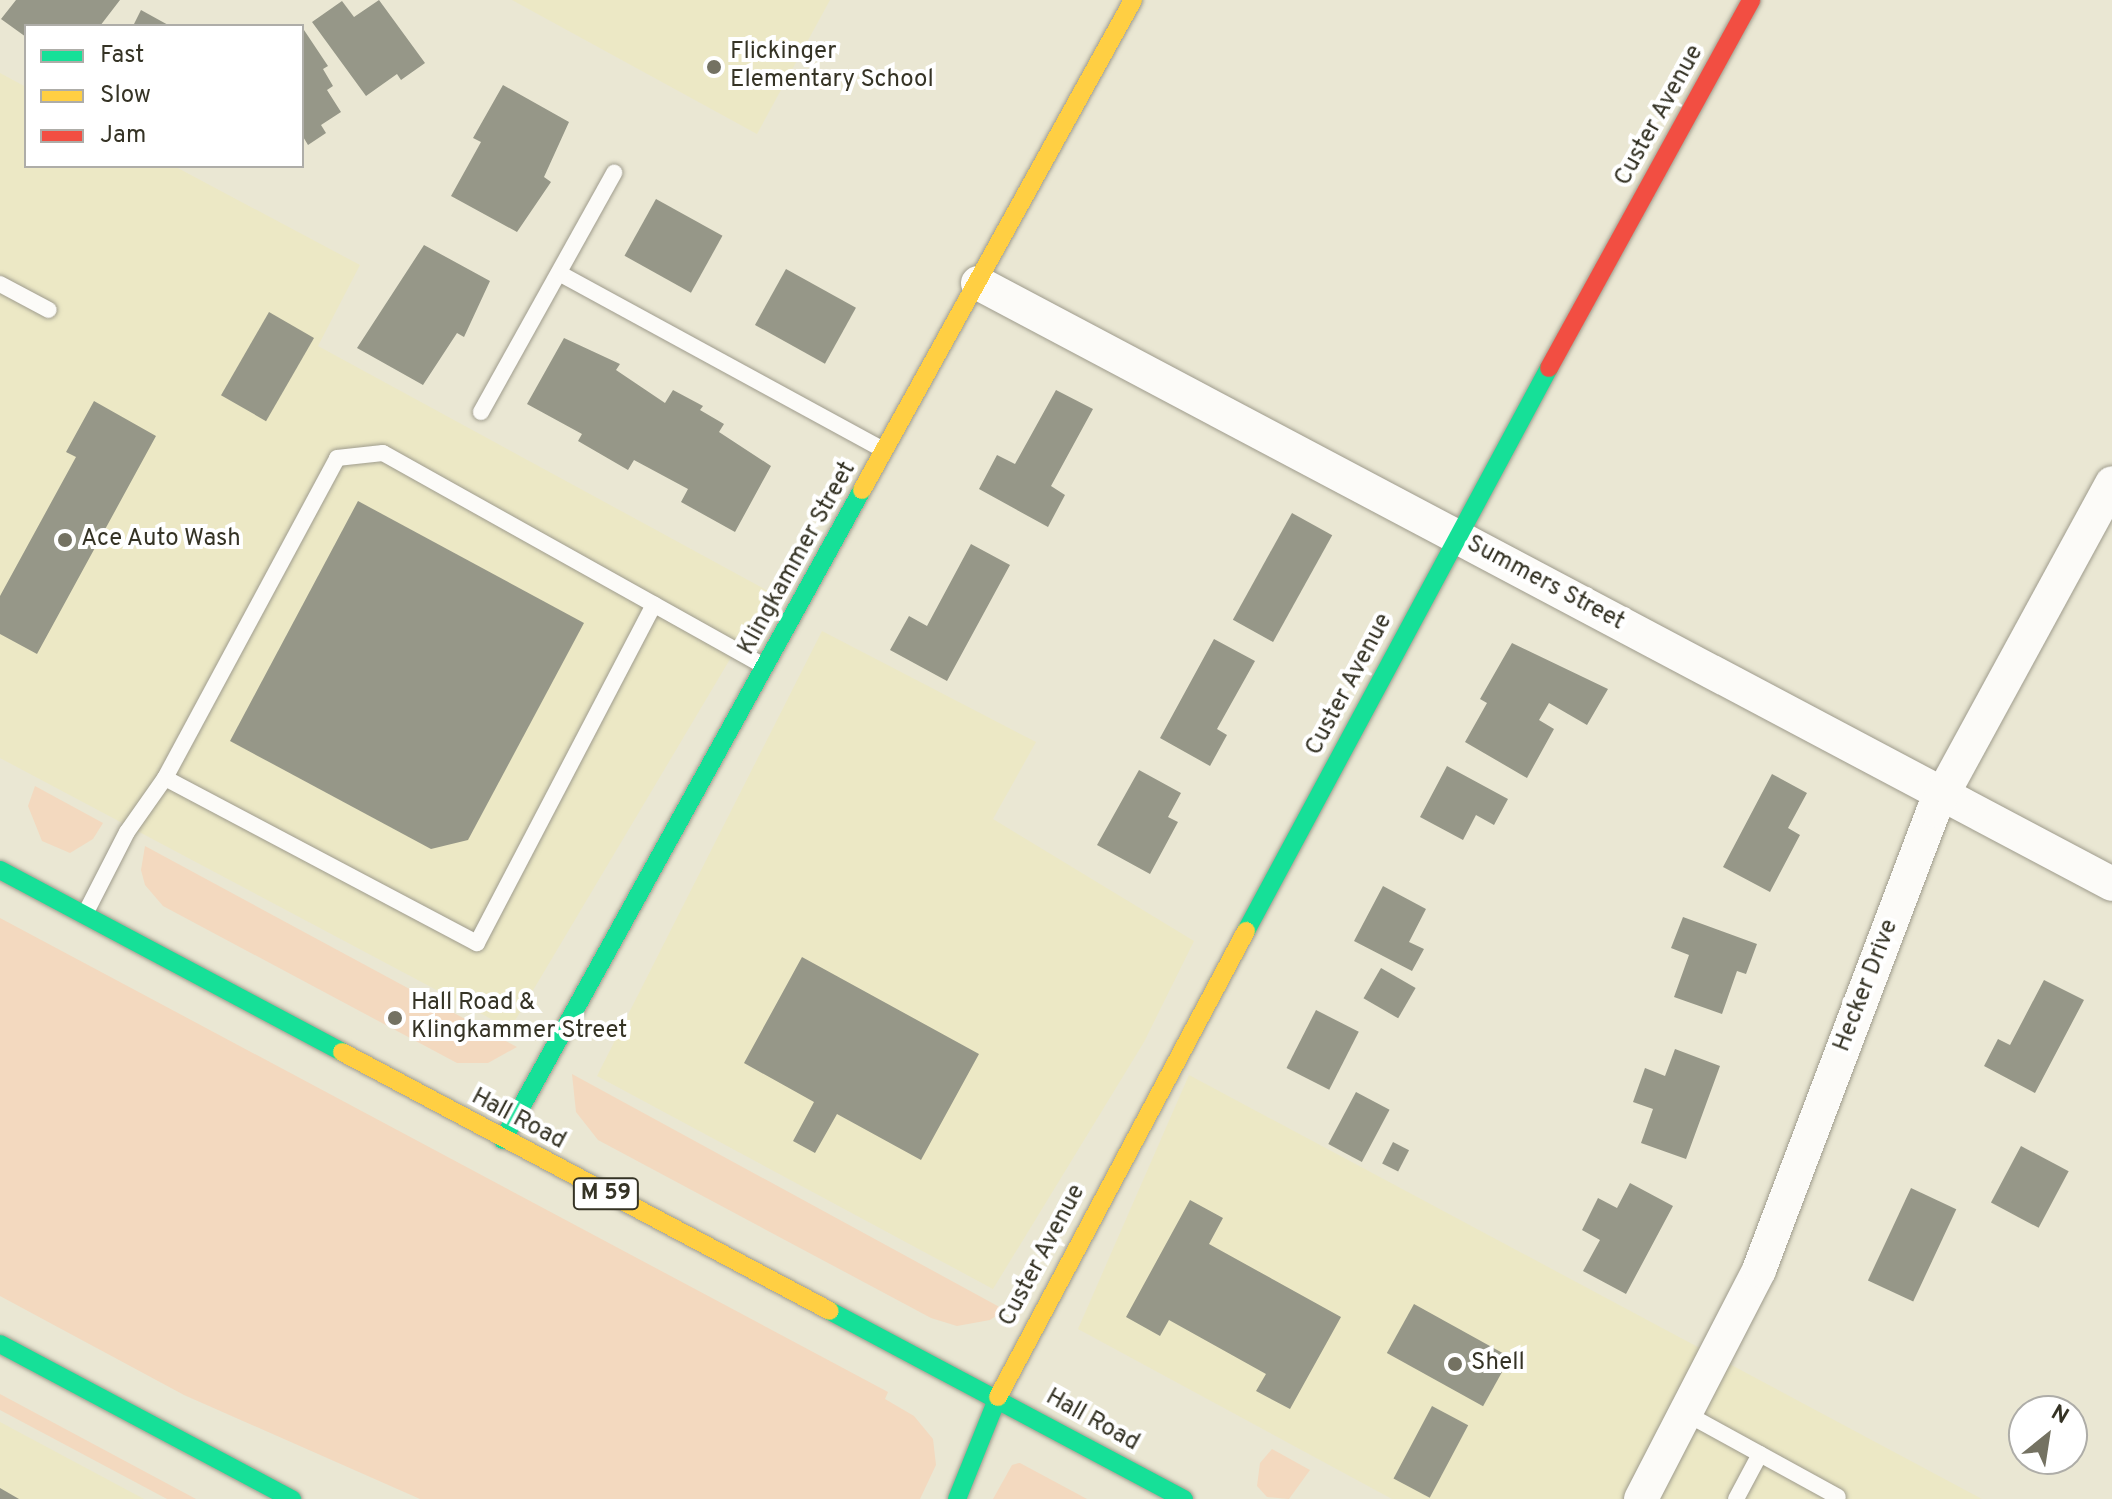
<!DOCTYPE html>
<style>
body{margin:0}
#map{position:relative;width:2112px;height:1499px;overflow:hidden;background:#eae7d3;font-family:Overpass,sans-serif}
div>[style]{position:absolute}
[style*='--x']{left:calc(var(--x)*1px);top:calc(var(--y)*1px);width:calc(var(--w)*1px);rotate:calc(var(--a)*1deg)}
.built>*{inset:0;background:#ece8c5}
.green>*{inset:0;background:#f3d9bf}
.building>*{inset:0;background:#969788;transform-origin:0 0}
.roads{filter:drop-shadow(0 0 2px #9f9c8d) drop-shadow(0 0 2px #9f9c8d)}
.lane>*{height:16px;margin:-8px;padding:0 8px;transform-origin:8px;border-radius:8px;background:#fcfbf8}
.street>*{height:34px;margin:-17px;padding:0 17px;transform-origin:17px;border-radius:17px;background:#fcfbf8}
.fast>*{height:18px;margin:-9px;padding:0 9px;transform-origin:9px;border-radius:9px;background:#16e098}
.slow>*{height:18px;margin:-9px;padding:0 9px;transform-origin:9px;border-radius:9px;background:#ffcf43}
.jam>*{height:18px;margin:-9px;padding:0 9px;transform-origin:9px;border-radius:9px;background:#f24e42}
.dots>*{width:22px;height:22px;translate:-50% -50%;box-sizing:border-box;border:4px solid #fff;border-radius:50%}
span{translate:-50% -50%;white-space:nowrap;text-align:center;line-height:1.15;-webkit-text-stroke:8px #fff;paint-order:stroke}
.shield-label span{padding:2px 6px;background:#fff;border:2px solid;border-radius:6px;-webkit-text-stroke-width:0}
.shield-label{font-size:22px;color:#353325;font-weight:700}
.poi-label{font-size:24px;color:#353325}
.left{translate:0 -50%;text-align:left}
.street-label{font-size:24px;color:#353325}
.legend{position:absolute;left:24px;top:24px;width:280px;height:144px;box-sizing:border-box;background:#fff;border:2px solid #aeada8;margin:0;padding:10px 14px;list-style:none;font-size:24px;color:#353325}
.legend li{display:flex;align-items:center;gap:16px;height:40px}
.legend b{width:40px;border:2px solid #aeada8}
.north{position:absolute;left:2008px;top:1395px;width:80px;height:80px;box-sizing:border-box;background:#fff;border:2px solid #aeada8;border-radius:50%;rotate:30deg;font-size:22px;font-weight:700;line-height:32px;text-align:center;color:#353325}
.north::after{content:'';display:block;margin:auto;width:28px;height:36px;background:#747262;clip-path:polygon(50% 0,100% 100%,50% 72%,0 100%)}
</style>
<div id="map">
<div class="built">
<div style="clip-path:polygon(512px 0,830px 0,757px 134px)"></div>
<div style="clip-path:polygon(0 73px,26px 87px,26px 166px,174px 166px,360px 265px,318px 346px,770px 592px,510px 1029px,0 758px)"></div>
<div style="clip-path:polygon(822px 631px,1036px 742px,993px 819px,1194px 941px,1144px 1042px,993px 1289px,597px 1076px)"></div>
<div style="clip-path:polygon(1189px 1075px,1982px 1499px,1392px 1499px,1078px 1329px)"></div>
<div style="clip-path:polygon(0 1422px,144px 1499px,0 1499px)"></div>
</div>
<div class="green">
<div style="clip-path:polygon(35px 786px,103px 823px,93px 839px,70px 853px,42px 841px,28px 806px)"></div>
<div style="clip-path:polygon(145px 846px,517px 1047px,488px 1063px,457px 1063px,163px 906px,145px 885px,141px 870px)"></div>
<div style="clip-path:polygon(0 918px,888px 1392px,885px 1399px,914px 1416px,933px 1439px,936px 1465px,920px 1499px,420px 1499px,184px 1395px,0 1296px)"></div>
<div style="clip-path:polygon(572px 1074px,1005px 1310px,990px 1320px,957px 1326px,931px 1318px,598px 1140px,576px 1112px)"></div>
<div style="clip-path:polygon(0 1394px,196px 1499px,167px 1499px,0 1410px)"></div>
<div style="clip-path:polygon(1272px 1449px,1310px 1470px,1289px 1499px,1267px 1497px,1257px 1486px,1260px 1463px)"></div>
<div style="clip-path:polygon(1019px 1463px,1020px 1463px,1087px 1499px,993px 1499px,1012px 1465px)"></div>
</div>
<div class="building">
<div style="clip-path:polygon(16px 0,120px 0,100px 26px,26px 26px,26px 37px,1px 19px)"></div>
<div style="clip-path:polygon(379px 0,425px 63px,401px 80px,397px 74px,366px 96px,312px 22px,342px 1px,354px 17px)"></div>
<div style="clip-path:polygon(141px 10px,170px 26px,133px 26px)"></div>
<div style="clip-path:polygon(302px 27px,328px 66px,323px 69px,333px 86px,327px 90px,341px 112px,321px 125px,326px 133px,308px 145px,302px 135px)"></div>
<div style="clip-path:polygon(503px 85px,569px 122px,544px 177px,551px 182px,517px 232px,451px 196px,481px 142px,473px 138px)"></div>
<div style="left:656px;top:199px;width:76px;height:65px;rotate:29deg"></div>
<div style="clip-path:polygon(424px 245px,490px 281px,464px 337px,457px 333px,423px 385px,357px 348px)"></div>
<div style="left:786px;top:269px;width:80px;height:64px;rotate:29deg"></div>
<div style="left:269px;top:312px;width:52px;height:96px;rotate:30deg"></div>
<div style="clip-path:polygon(564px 338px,620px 364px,616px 370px,665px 403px,673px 390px,703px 406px,700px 410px,724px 424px,719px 432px,771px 466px,735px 532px,681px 502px,688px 489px,634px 460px,628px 470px,578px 441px,582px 434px,527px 404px)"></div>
<div style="clip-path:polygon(1056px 390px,1093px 409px,1051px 486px,1065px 495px,1048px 527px,979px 489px,997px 455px,1015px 464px)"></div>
<div style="clip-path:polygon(94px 401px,156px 436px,37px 654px,0 634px,0 596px,76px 457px,66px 452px)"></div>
<div style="clip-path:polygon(358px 501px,584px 623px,468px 840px,431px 849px,230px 741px)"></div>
<div style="left:1292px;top:513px;width:46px;height:122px;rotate:29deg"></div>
<div style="clip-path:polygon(971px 544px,1010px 565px,947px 681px,890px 650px,909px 616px,927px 626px)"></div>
<div style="clip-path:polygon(1214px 639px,1255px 661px,1217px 729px,1227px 735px,1210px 766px,1160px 738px)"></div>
<div style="clip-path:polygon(1512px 643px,1608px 689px,1587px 725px,1549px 703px,1539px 720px,1554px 729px,1527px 778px,1465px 742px,1487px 703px,1480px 699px)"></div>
<div style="clip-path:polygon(1447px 766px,1508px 799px,1494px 825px,1476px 815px,1463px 840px,1420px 817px)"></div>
<div style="clip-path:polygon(1139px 770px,1181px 793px,1168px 817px,1178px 822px,1150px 874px,1097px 845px)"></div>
<div style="clip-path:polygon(1772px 774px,1807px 793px,1788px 828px,1800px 835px,1770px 892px,1723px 867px)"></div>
<div style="clip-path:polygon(1383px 886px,1426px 909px,1409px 942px,1424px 949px,1412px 971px,1354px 941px)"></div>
<div style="clip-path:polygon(1683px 917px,1757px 944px,1746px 974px,1737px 971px,1722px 1014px,1674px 997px,1689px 955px,1671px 948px)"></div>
<div style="clip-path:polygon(802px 957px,979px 1054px,921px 1160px,837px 1114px,815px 1153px,793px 1141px,814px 1102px,744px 1063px)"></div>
<div style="left:1381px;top:968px;width:40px;height:35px;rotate:30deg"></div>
<div style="clip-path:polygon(2044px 980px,2084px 1000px,2035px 1093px,1984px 1066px,1998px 1039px,2010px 1045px)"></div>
<div style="left:1316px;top:1010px;width:48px;height:65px;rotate:27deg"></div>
<div style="clip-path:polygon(1675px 1049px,1720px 1066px,1686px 1159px,1641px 1143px,1653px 1109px,1633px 1102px,1645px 1068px,1665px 1076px)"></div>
<div style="left:1356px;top:1092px;width:38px;height:59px;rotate:28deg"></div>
<div style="left:1393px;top:1142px;width:18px;height:24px;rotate:27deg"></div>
<div style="left:2021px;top:1146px;width:54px;height:64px;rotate:28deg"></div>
<div style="clip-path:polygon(1630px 1183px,1673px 1206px,1626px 1294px,1583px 1271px,1600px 1240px,1582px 1230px,1598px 1198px,1617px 1208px)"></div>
<div style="left:1911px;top:1188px;width:50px;height:102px;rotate:25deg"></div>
<div style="clip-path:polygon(1190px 1200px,1223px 1218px,1209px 1244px,1341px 1317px,1290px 1409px,1256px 1391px,1266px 1374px,1169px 1320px,1160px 1336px,1126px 1317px)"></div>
<div style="left:1414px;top:1304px;width:110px;height:56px;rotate:29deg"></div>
<div style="left:1432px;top:1406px;width:41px;height:82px;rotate:28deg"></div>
<div style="clip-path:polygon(0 1488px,19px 1499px,0 1499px)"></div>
</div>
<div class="roads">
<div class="lane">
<div style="--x:559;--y:273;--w:370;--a:28.6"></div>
<div style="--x:0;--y:284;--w:55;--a:28"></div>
<div style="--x:481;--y:412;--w:274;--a:-60.9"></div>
<div style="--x:165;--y:778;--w:353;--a:27.9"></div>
<div style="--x:477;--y:943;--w:382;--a:-62.4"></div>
<div style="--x:85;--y:914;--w:92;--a:-62.9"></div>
<div style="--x:127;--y:832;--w:66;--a:-54.9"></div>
<div style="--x:165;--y:778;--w:363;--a:-61.7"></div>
<div style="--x:337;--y:458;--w:46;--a:-6.2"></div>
<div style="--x:383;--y:453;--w:436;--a:29.2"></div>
<div style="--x:1687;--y:1414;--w:172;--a:28.8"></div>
<div style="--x:1736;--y:1499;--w:51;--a:-61.9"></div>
</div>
<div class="street">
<div style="--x:978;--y:283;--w:1283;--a:27.92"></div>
<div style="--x:1641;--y:1499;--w:258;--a:-62.7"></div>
<div style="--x:1759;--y:1270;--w:492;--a:-69.2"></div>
<div style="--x:1934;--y:810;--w:372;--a:-61.4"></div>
</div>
<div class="fast">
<div style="--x:0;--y:870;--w:387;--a:28"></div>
<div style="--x:1246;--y:931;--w:639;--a:-61.71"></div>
<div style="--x:503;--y:1140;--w:743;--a:-61.09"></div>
<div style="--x:830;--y:1311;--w:401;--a:28"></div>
<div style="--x:0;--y:1344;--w:331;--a:28"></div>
<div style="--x:957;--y:1499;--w:110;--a:-68.1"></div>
</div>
<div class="slow">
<div style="--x:862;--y:490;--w:560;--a:-61.05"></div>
<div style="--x:342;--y:1052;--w:552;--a:27.96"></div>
<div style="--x:998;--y:1397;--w:528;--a:-61.98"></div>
</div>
<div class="jam">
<div style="--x:1549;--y:368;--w:420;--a:-61.2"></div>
</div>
</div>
<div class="dots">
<div style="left:714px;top:67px;background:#747262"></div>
<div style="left:65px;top:540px;background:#747262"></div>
<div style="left:395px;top:1018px;background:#747262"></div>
<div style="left:1455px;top:1364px;background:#747262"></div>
</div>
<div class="shield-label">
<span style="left:606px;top:1194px">M 59</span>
</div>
<div class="poi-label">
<span class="left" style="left:730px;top:67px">Flickinger<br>Elementary School</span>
<span class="left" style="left:81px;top:540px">Ace Auto Wash</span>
<span class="left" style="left:411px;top:1018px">Hall Road &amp;<br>Klingkammer Street</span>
<span class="left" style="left:1471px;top:1364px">Shell</span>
</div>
<div class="street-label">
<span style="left:1660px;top:116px;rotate:-61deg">Custer Avenue</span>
<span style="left:798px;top:559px;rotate:-61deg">Klingkammer Street</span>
<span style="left:1545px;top:584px;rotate:28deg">Summers Street</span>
<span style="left:1350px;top:685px;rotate:-62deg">Custer Avenue</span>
<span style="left:1867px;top:986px;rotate:-69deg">Hecker Drive</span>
<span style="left:518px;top:1120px;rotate:28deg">Hall Road</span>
<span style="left:1043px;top:1256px;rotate:-62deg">Custer Avenue</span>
<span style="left:1092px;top:1421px;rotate:29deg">Hall Road</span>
</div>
<ul class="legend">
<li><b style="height:10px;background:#16e098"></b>Fast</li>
<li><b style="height:10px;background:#ffcf43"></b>Slow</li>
<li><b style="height:10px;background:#f24e42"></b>Jam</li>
</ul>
<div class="north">N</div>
</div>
